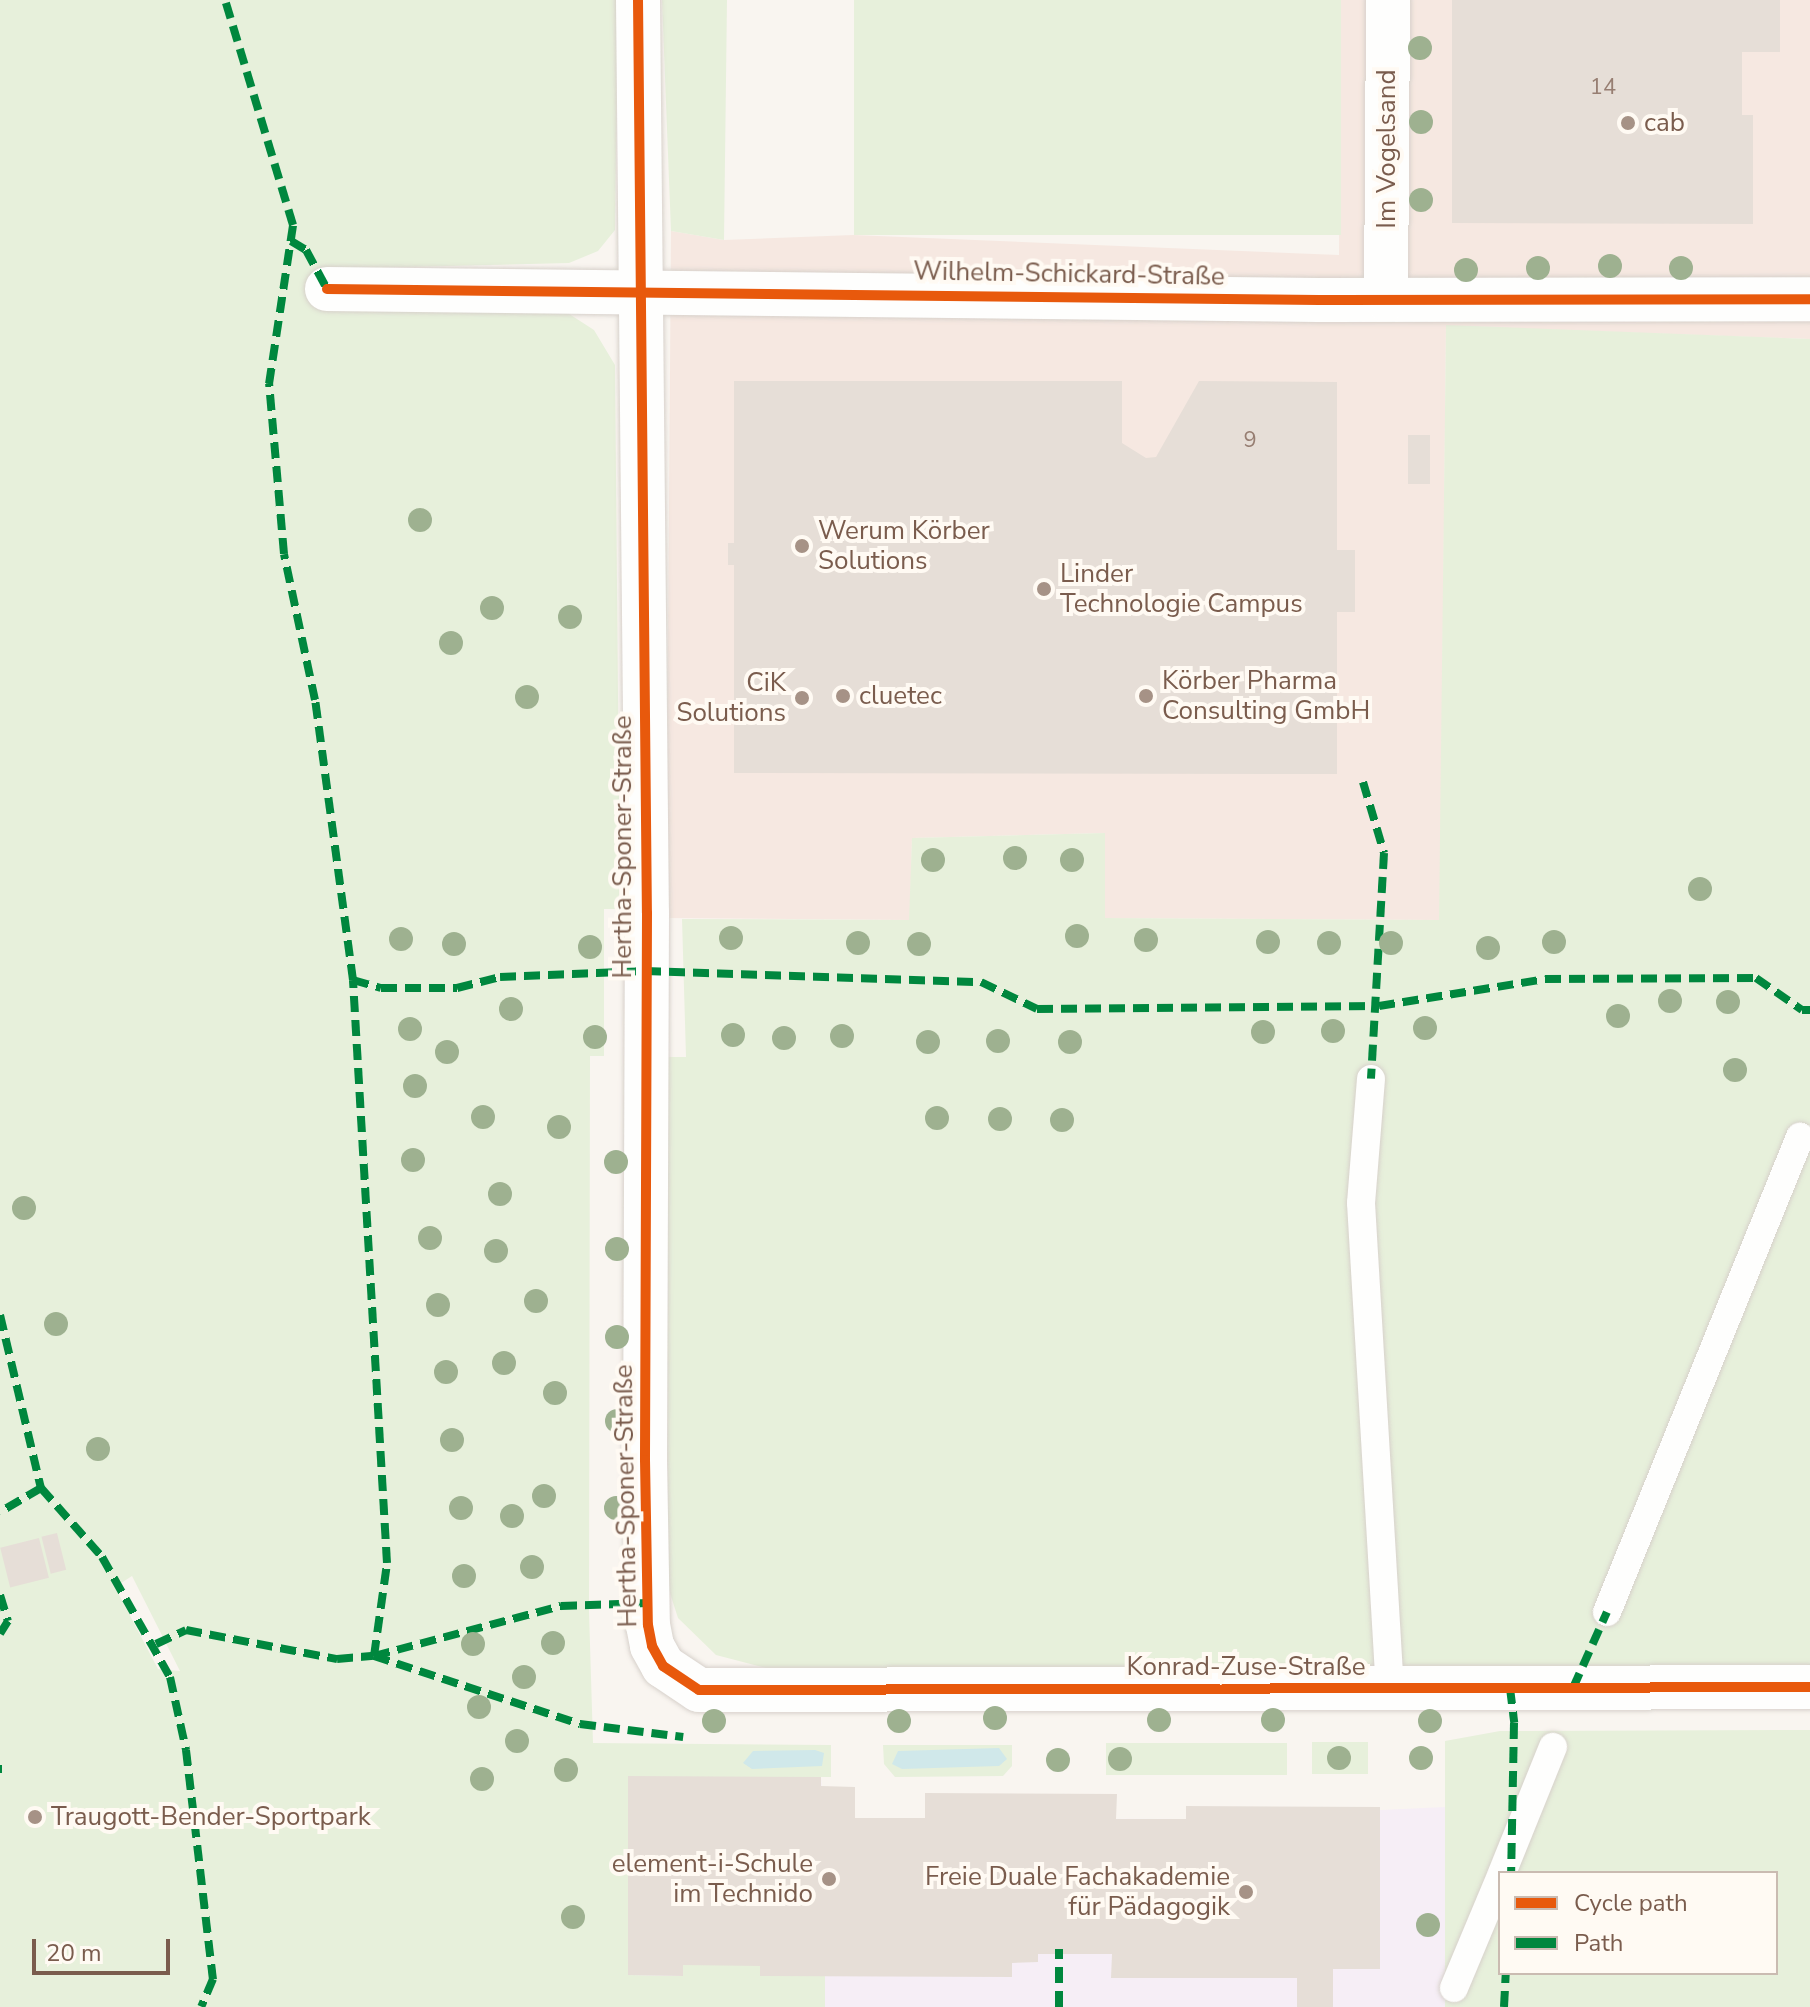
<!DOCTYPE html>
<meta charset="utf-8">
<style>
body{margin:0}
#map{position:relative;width:1810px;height:2007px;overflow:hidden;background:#f9f5f0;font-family:"Nunito Sans",sans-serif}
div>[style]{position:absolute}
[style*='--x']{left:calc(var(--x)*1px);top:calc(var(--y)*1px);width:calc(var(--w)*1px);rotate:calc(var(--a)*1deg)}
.commercial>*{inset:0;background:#f6e8e1}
.education>*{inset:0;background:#f6eef6}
.green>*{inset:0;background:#e7f0db;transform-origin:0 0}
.water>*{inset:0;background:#d0e8ea}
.building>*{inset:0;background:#e6ded7;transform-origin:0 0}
.roads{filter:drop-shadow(0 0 2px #d7d1cb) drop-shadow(0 0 2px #d7d1cb)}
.service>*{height:28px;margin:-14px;padding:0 14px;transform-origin:14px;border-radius:14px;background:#fefefd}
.minor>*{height:44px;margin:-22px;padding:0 22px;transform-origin:22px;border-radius:22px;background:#fefefd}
.quiet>*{height:8px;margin-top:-4px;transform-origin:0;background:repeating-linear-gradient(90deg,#00873e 0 16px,transparent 0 24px)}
.cycleway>*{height:10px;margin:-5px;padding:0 5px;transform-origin:5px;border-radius:5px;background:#e8590c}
.trees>*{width:24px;height:24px;margin:-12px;border-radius:50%;background:#9eb190}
.dots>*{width:22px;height:22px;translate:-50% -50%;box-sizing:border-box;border:4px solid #fffaf3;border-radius:50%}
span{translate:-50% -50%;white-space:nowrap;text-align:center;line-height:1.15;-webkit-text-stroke:8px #fffaf3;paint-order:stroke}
.number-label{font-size:22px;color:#977e72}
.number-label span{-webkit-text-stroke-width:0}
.poi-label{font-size:26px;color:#7a5c4d}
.left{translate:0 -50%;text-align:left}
.right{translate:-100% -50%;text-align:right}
.street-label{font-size:26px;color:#7a5c4d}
.legend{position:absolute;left:1498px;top:1871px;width:280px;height:104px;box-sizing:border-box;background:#fffaf3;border:2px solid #cabbb1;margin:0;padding:10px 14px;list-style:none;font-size:24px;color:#7a5c4d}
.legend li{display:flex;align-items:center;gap:16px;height:40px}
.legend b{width:40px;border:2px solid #cabbb1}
.scale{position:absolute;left:32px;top:1939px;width:138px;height:36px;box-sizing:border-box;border:4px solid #7a5c4d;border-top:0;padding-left:10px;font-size:24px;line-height:28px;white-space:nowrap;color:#7a5c4d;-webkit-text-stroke:6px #fffaf3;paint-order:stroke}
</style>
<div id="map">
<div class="commercial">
<div style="clip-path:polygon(1341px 0,1810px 0,1810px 339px,1446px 326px,1440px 920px,1105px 918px,1105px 833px,912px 838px,910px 920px,666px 918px,671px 231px,724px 240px,853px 235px,1339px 255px)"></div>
</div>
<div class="education">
<div style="clip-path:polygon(593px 1743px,738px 1776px,821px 1777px,822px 1791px,855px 1818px,1189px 1819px,1445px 1807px,1445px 2007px,598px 2007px)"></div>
</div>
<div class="green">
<div style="clip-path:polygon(evenodd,0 0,618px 0,615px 230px,598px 251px,569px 263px,321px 269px,563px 310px,594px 330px,615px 365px,620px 909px,604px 909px,604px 1056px,590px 1056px,589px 1611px,593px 1743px,831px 1745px,831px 1777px,628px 1777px,628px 1975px,682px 1976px,683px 1961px,760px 1961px,760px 1976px,825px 1976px,825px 2007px,0 2007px,0 0,132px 1576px,180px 1671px,158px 1669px,115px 1587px,132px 1576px)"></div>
<div style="clip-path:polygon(662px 0,727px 0,724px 240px,671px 231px)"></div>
<div style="left:854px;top:0;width:487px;height:235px"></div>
<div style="clip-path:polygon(1446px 325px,1810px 339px,1810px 1669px,766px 1668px,716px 1655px,678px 1618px,668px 1587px,666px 1057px,686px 1057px,682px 919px,909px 920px,912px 838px,1105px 833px,1105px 918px,1439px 920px)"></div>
<div style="clip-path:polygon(evenodd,1810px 1730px,1810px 2007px,1445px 2007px,1445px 1741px,1500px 1731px,1810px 1730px,1500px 1873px,1776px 1873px,1776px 1973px,1500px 1973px,1500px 1873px)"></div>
<div style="left:1368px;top:1742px;width:32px;height:56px;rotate:90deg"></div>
<div style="left:1287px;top:1743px;width:32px;height:181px;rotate:90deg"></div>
<div style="clip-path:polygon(883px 1745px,1012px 1745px,1012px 1766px,1003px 1776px,895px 1777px,884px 1764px)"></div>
</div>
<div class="water">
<div style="clip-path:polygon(999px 1748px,1007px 1759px,999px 1766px,902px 1769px,892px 1764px,898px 1751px)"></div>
<div style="clip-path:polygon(815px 1750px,824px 1753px,822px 1766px,752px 1769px,743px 1763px,753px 1751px)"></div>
</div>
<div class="building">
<div style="clip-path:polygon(1452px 0,1780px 0,1780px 52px,1742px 52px,1742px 115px,1753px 115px,1753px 224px,1452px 223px)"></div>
<div style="clip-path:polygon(734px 381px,1122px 381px,1122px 443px,1146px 458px,1156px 457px,1199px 381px,1337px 382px,1337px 550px,1355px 550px,1355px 612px,1337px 612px,1337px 774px,734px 773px,734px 565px,728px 565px,728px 543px,734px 543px)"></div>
<div style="left:1430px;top:435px;width:49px;height:22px;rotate:90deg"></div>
<div style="left:57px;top:1533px;width:38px;height:16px;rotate:76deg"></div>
<div style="left:39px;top:1538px;width:41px;height:40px;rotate:76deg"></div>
<div style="clip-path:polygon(628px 1776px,821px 1777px,821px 1786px,855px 1787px,855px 1818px,925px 1818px,925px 1793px,1117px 1794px,1116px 1819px,1186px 1819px,1186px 1806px,1380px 1807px,1380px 1969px,1333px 1969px,1333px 2007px,1297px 2007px,1297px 1978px,1111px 1978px,1112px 1954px,1038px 1954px,1038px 1962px,1012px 1963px,1012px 1977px,760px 1976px,760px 1966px,683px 1965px,683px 1976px,628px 1975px)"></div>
</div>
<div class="roads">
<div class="service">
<div style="--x:1371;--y:1079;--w:124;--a:94.6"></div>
<div style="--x:1361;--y:1203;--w:486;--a:86.6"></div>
<div style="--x:1607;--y:1612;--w:513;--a:-67.89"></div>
<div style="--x:1502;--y:1873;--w:136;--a:-68"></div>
<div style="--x:1454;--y:1988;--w:119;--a:-67.3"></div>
</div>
<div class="minor">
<div style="--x:638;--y:0;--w:913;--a:89.44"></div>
<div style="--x:647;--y:913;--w:547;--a:90.21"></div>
<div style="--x:645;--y:1460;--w:165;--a:89"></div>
<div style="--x:648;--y:1625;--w:21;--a:79"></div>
<div style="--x:652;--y:1646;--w:23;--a:61"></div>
<div style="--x:663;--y:1666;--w:43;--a:33.7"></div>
<div style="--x:699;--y:1690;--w:1111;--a:-0.15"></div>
<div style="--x:327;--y:289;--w:992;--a:0.64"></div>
<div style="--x:1319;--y:300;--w:491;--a:-0.1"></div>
<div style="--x:1386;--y:299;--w:299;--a:-89.6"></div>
</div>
</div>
<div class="quiet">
<div style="--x:291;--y:241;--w:17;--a:31"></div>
<div style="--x:306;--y:250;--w:44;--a:61.7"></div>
<div style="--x:1363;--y:782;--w:74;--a:73.5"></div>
<div style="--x:1384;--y:853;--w:226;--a:93.3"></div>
<div style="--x:353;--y:980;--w:29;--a:16"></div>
<div style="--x:381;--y:988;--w:76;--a:0"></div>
<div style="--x:457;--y:988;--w:44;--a:-14.3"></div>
<div style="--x:500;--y:977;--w:145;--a:-2.4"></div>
<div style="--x:645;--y:971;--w:336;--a:1.9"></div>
<div style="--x:981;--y:982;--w:62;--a:25.7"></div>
<div style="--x:1037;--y:1009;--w:342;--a:-0.5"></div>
<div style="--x:1379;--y:1006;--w:168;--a:-9.2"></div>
<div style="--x:1545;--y:979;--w:211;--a:-0.3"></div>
<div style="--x:1756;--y:978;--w:56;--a:34.8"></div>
<div style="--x:1802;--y:1010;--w:8;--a:0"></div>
<div style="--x:0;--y:1315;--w:178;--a:76.7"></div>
<div style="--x:41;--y:1488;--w:48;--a:149.7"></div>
<div style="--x:41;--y:1488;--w:92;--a:48.5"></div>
<div style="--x:102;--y:1557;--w:138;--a:60.5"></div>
<div style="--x:170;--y:1677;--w:75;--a:77.6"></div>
<div style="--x:186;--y:1750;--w:231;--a:83.3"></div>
<div style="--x:213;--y:1979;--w:30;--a:113"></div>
<div style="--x:0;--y:1595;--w:27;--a:73"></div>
<div style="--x:8;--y:1621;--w:15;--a:122"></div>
<div style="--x:156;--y:1644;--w:33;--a:-25"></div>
<div style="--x:186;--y:1630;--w:154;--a:10.9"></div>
<div style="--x:337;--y:1659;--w:37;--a:-5"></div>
<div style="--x:374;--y:1656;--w:94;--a:-82"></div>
<div style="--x:387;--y:1563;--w:584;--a:-93.34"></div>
<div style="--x:353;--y:980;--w:283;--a:-97.7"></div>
<div style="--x:315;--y:700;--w:149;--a:-102"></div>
<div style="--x:284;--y:554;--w:171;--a:-95"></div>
<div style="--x:269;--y:384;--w:161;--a:-81.4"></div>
<div style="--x:293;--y:225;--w:235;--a:-106.8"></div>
<div style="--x:374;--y:1656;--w:217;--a:18.3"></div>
<div style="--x:580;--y:1724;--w:104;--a:7.2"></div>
<div style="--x:374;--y:1656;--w:194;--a:-15"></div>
<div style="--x:561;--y:1606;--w:87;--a:-2"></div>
<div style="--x:1510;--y:1688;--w:35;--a:83"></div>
<div style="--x:1514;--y:1723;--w:150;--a:91.1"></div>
<div style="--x:1573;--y:1688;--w:83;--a:-65.9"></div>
<div style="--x:0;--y:1769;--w:2;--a:0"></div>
<div style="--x:1059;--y:2007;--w:58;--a:-90"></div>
<div style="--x:1504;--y:2007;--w:34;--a:-87"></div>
</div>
<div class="cycleway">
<div style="--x:638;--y:0;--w:913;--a:89.44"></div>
<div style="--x:647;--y:913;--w:547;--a:90.21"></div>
<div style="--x:645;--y:1460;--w:165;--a:89"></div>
<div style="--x:648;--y:1625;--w:21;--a:79"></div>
<div style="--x:652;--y:1646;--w:23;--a:61"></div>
<div style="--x:663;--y:1666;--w:43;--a:33.7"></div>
<div style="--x:699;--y:1690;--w:1111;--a:-0.15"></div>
<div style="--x:327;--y:289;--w:992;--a:0.64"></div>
<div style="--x:1319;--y:300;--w:491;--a:-0.1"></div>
</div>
<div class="trees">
<div style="left:1420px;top:48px"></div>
<div style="left:1421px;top:122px"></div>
<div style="left:1421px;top:200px"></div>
<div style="left:1610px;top:266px"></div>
<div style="left:1538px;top:268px"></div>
<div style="left:1681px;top:268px"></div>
<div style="left:1466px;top:270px"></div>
<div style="left:420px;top:520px"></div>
<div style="left:492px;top:608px"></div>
<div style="left:570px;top:617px"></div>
<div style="left:451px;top:643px"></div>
<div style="left:527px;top:697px"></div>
<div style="left:1015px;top:858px"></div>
<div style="left:933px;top:860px"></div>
<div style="left:1072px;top:860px"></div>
<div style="left:1700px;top:889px"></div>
<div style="left:1077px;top:936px"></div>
<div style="left:731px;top:938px"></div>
<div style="left:401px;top:939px"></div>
<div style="left:1146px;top:940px"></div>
<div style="left:1268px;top:942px"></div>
<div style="left:1554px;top:942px"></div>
<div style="left:858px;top:943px"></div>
<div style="left:1329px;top:943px"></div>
<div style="left:1391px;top:943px"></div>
<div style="left:454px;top:944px"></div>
<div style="left:919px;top:944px"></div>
<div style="left:590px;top:947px"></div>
<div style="left:1488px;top:948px"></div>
<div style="left:1670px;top:1001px"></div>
<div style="left:1728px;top:1002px"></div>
<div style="left:511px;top:1009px"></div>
<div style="left:1618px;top:1016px"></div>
<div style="left:1425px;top:1028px"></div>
<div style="left:410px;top:1029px"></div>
<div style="left:1333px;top:1031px"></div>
<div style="left:1263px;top:1032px"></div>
<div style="left:733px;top:1035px"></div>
<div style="left:842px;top:1036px"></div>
<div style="left:595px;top:1037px"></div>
<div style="left:784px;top:1038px"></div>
<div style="left:998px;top:1041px"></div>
<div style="left:928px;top:1042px"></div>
<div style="left:1070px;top:1042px"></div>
<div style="left:447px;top:1052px"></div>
<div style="left:1735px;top:1070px"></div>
<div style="left:415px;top:1086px"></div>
<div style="left:483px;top:1117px"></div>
<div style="left:937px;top:1118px"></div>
<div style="left:1000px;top:1119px"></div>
<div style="left:1062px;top:1120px"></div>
<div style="left:559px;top:1127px"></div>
<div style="left:413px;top:1160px"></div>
<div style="left:616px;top:1162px"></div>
<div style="left:500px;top:1194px"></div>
<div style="left:24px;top:1208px"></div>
<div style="left:430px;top:1238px"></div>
<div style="left:617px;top:1249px"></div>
<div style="left:496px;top:1251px"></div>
<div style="left:536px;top:1301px"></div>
<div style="left:438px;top:1305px"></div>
<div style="left:56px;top:1324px"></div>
<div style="left:617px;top:1337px"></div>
<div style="left:504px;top:1363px"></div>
<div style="left:446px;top:1372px"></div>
<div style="left:555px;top:1393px"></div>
<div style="left:617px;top:1421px"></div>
<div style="left:452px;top:1440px"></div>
<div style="left:98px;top:1449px"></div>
<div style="left:544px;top:1496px"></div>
<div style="left:461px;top:1508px"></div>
<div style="left:616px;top:1508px"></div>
<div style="left:512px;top:1516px"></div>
<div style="left:532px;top:1567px"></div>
<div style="left:464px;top:1576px"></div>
<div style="left:553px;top:1643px"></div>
<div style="left:473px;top:1644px"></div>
<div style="left:524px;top:1677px"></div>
<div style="left:479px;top:1707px"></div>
<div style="left:995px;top:1718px"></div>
<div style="left:1159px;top:1720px"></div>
<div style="left:1273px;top:1720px"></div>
<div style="left:714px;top:1721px"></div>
<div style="left:899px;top:1721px"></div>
<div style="left:1430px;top:1721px"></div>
<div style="left:517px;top:1741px"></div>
<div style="left:1339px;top:1758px"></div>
<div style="left:1421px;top:1758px"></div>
<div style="left:1120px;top:1759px"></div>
<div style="left:1058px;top:1760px"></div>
<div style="left:566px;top:1770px"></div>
<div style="left:482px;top:1779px"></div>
<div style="left:573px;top:1917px"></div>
<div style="left:1428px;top:1925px"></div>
</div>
<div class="dots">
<div style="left:1628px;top:123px;background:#a69286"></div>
<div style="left:802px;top:546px;background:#a69286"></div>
<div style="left:1044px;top:589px;background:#a69286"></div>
<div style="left:843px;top:696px;background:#a69286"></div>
<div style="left:1146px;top:696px;background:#a69286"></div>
<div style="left:802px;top:698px;background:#a69286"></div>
<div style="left:35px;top:1817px;background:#a69286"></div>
<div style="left:829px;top:1879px;background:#a69286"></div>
<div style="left:1246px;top:1892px;background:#a69286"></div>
</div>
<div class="number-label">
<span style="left:1603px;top:88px">14</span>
<span style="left:1250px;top:441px">9</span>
</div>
<div class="poi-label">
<span class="left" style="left:1644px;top:123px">cab</span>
<span class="left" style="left:818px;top:546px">Werum Körber<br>Solutions</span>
<span class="left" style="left:1060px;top:589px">Linder<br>Technologie Campus</span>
<span class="left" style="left:1162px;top:696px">Körber Pharma<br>Consulting GmbH</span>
<span class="right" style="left:786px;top:698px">CiK<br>Solutions</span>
<span class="left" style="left:859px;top:696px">cluetec</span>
<span class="left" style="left:51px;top:1817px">Traugott-Bender-Sportpark</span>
<span class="right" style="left:813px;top:1879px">element-i-Schule<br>im Technido</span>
<span class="right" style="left:1230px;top:1892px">Freie Duale Fachakademie<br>für Pädagogik</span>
</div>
<div class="street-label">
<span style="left:1387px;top:149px;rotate:-90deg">Im Vogelsand</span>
<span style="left:1069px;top:274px;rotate:1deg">Wilhelm-Schickard-Straße</span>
<span style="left:623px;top:847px;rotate:-90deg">Hertha-Sponer-Straße</span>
<span style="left:626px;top:1496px;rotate:-91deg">Hertha-Sponer-Straße</span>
<span style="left:1246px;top:1667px">Konrad-Zuse-Straße</span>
</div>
<ul class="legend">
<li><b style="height:10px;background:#e8590c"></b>Cycle path</li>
<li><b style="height:10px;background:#00873e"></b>Path</li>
</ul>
<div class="scale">20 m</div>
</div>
